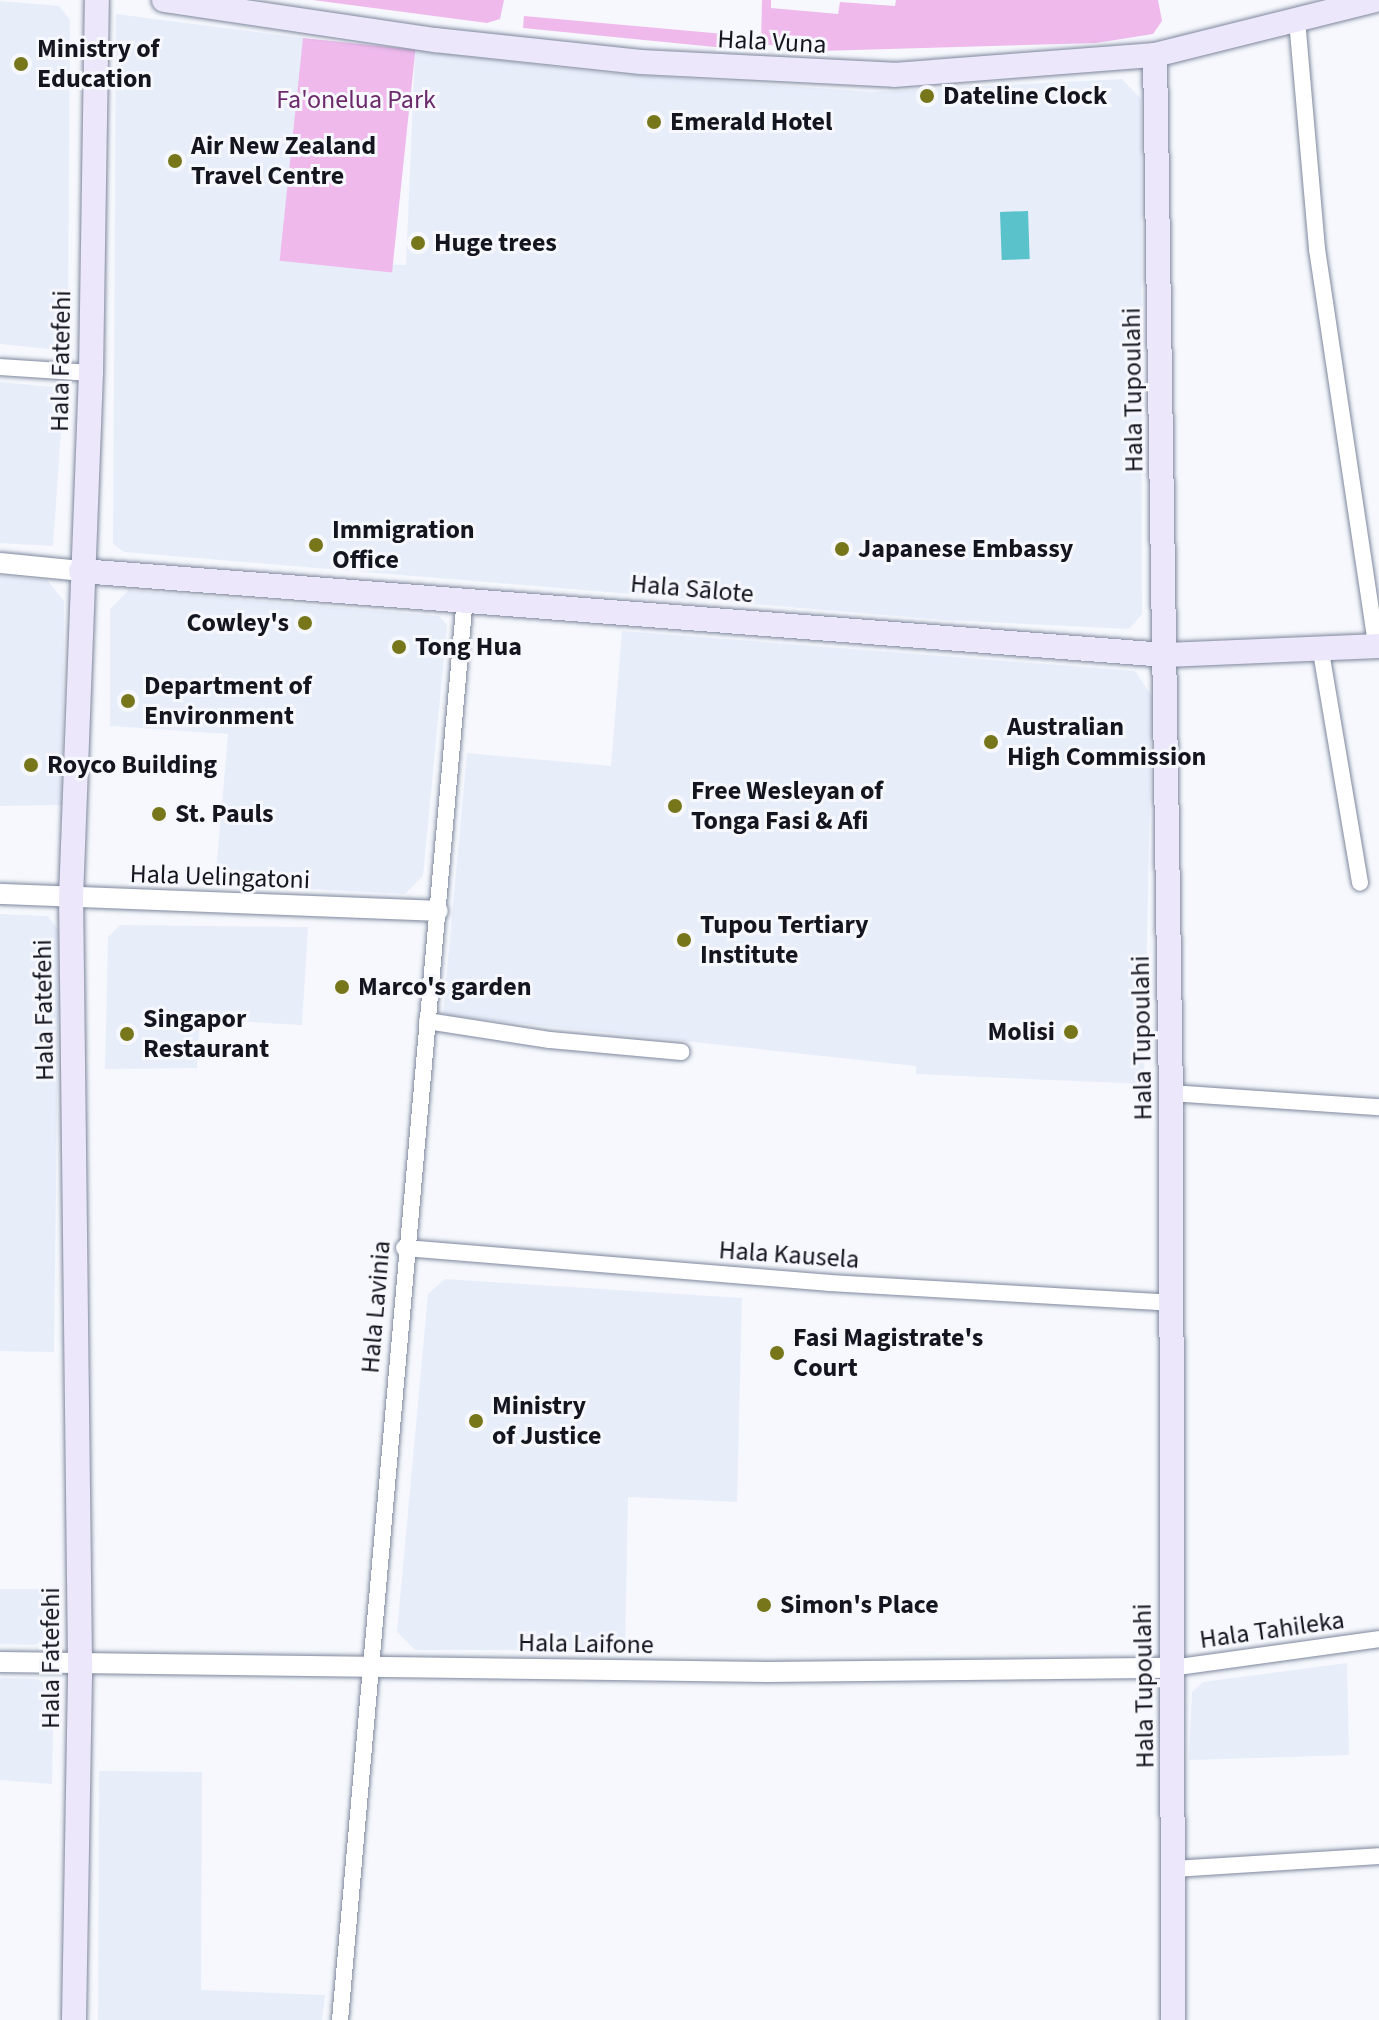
<!DOCTYPE html>
<meta charset="utf-8">
<style>
body{margin:0}
#map{position:relative;width:1379px;height:2020px;overflow:hidden;background:#f6f8fd;font-family:"Source Sans 3",sans-serif}
div>[style]{position:absolute}
[style*='--x']{left:calc(var(--x)*1px);top:calc(var(--y)*1px);width:calc(var(--w)*1px);rotate:calc(var(--a)*1deg)}
.built>*{inset:0;background:#e8edfa}
.green>*{inset:0;background:#efb9ec;transform-origin:0 0}
.water>*{inset:0;background:#5ac2cb;transform-origin:0 0}
.roads{filter:drop-shadow(0 0 2px #7e889d) drop-shadow(0 0 2px #7e889d)}
.minor>*{height:16px;margin:-8px;padding:0 8px;transform-origin:8px;border-radius:8px;background:#fff}
.tertiary>*{height:20px;margin:-10px;padding:0 10px;transform-origin:10px;border-radius:10px;background:#fff}
.secondary>*{height:24px;margin:-12px;padding:0 12px;transform-origin:12px;border-radius:12px;background:#ede7fb}
.dots>*{width:22px;height:22px;translate:-50% -50%;box-sizing:border-box;border:4px solid #f6f8fd;border-radius:50%}
span{translate:-50% -50%;white-space:nowrap;text-align:center;line-height:1.15;-webkit-text-stroke:6px #f6f8fd;paint-order:stroke}
.street-label{font-size:26px;color:#13161e}
.poi-label{font-size:26px;color:#13161e;font-weight:700}
.left{translate:0 -50%;text-align:left}
.right{translate:-100% -50%;text-align:right}
.park-label{font-size:26px;color:#6c2a6b}
</style>
<div id="map">
<div class="built">
<div style="clip-path:polygon(0 1px,59px 6px,70px 20px,68px 331px,49px 349px,0 344px)"></div>
<div style="clip-path:polygon(116px 14px,303px 38px,295px 262px,406px 265px,415px 50px,597px 72px,872px 92px,1122px 79px,1141px 99px,1142px 614px,1129px 629px,945px 620px,124px 552px,113px 544px)"></div>
<div style="clip-path:polygon(0 382px,64px 388px,53px 546px,0 543px)"></div>
<div style="clip-path:polygon(0 576px,47px 580px,64px 601px,62px 805px,0 806px)"></div>
<div style="clip-path:polygon(129px 590px,439px 616px,447px 625px,423px 876px,405px 894px,215px 884px,228px 734px,110px 726px,110px 609px)"></div>
<div style="clip-path:polygon(622px 631px,1135px 671px,1152px 696px,1144px 1084px,916px 1074px,916px 1066px,443px 1015px,467px 753px,611px 766px)"></div>
<div style="clip-path:polygon(0 914px,48px 916px,59px 931px,54px 1352px,0 1351px)"></div>
<div style="clip-path:polygon(120px 925px,308px 927px,302px 1025px,200px 1019px,197px 1068px,105px 1069px,108px 937px)"></div>
<div style="clip-path:polygon(445px 1279px,742px 1298px,737px 1502px,628px 1497px,625px 1650px,415px 1650px,397px 1632px,428px 1294px)"></div>
<div style="clip-path:polygon(0 1589px,54px 1589px,52px 1635px,35px 1645px,0 1644px)"></div>
<div style="clip-path:polygon(1347px 1663px,1349px 1755px,1189px 1760px,1192px 1692px,1203px 1682px)"></div>
<div style="clip-path:polygon(0 1678px,37px 1679px,54px 1689px,52px 1784px,0 1780px)"></div>
<div style="clip-path:polygon(99px 1771px,202px 1772px,201px 1990px,325px 1995px,322px 2020px,98px 2020px)"></div>
</div>
<div class="green">
<div style="clip-path:polygon(313px 0,504px 0,500px 19px,487px 23px)"></div>
<div style="clip-path:polygon(762px 0,771px 0,771px 8px,838px 14px,840px 2px,895px 6px,896px 0,1158px 0,1162px 21px,1153px 34px,1096px 43px,820px 51px,761px 44px)"></div>
<div style="clip-path:polygon(524px 16px,724px 34px,725px 48px,523px 28px)"></div>
<div style="left:303px;top:38px;width:113px;height:224px;rotate:6deg"></div>
</div>
<div class="water">
<div style="left:1028px;top:211px;width:48px;height:28px;rotate:88deg"></div>
</div>
<div class="roads">
<div class="minor">
<div style="--x:1297;--y:20;--w:230;--a:85"></div>
<div style="--x:1317;--y:249;--w:401;--a:81.5"></div>
<div style="--x:0;--y:367;--w:91;--a:3.8"></div>
<div style="--x:1321;--y:652;--w:234;--a:80.4"></div>
<div style="--x:427;--y:1021;--w:124;--a:8.8"></div>
<div style="--x:550;--y:1040;--w:132;--a:5.2"></div>
<div style="--x:1171;--y:1093;--w:208;--a:3.9"></div>
<div style="--x:404;--y:1248;--w:426;--a:4.7"></div>
<div style="--x:829;--y:1283;--w:343;--a:3.3"></div>
<div style="--x:1171;--y:1668;--w:210;--a:-7.9"></div>
<div style="--x:1174;--y:1869;--w:205;--a:-3.6"></div>
<div style="--x:340;--y:2020;--w:1427;--a:-84.98"></div>
</div>
<div class="tertiary">
<div style="--x:0;--y:563;--w:81;--a:5.6"></div>
<div style="--x:0;--y:894;--w:438;--a:2.2"></div>
<div style="--x:0;--y:1662;--w:767;--a:0.75"></div>
<div style="--x:767;--y:1672;--w:404;--a:-0.6"></div>
</div>
<div class="secondary">
<div style="--x:164;--y:0;--w:274;--a:8.4"></div>
<div style="--x:435;--y:40;--w:207;--a:6.1"></div>
<div style="--x:641;--y:62;--w:253;--a:2.9"></div>
<div style="--x:894;--y:75;--w:262;--a:-4.4"></div>
<div style="--x:1155;--y:55;--w:227;--a:-14"></div>
<div style="--x:1155;--y:55;--w:1038;--a:89.12"></div>
<div style="--x:1171;--y:1093;--w:927;--a:89.88"></div>
<div style="--x:81;--y:571;--w:1088;--a:4.43"></div>
<div style="--x:1166;--y:655;--w:213;--a:-2.4"></div>
<div style="--x:74;--y:2020;--w:358;--a:-89"></div>
<div style="--x:80;--y:1662;--w:764;--a:-90.67"></div>
<div style="--x:71;--y:898;--w:525;--a:-87.82"></div>
<div style="--x:91;--y:373;--w:373;--a:-89.1"></div>
</div>
</div>
<div class="dots">
<div style="left:21px;top:64px;background:#77761b"></div>
<div style="left:927px;top:96px;background:#77761b"></div>
<div style="left:654px;top:122px;background:#77761b"></div>
<div style="left:175px;top:161px;background:#77761b"></div>
<div style="left:418px;top:243px;background:#77761b"></div>
<div style="left:316px;top:545px;background:#77761b"></div>
<div style="left:842px;top:549px;background:#77761b"></div>
<div style="left:305px;top:623px;background:#77761b"></div>
<div style="left:399px;top:647px;background:#77761b"></div>
<div style="left:128px;top:701px;background:#77761b"></div>
<div style="left:991px;top:742px;background:#77761b"></div>
<div style="left:31px;top:765px;background:#77761b"></div>
<div style="left:675px;top:806px;background:#77761b"></div>
<div style="left:159px;top:814px;background:#77761b"></div>
<div style="left:684px;top:940px;background:#77761b"></div>
<div style="left:342px;top:987px;background:#77761b"></div>
<div style="left:1071px;top:1032px;background:#77761b"></div>
<div style="left:127px;top:1034px;background:#77761b"></div>
<div style="left:777px;top:1353px;background:#77761b"></div>
<div style="left:476px;top:1421px;background:#77761b"></div>
<div style="left:764px;top:1605px;background:#77761b"></div>
</div>
<div class="street-label">
<span style="left:772px;top:42px;rotate:3deg">Hala Vuna</span>
<span style="left:61px;top:361px;rotate:-89deg">Hala Fatefehi</span>
<span style="left:1133px;top:390px;rotate:-91deg">Hala Tupoulahi</span>
<span style="left:692px;top:589px;rotate:5deg">Hala Sālote</span>
<span style="left:220px;top:877px;rotate:2deg">Hala Uelingatoni</span>
<span style="left:44px;top:1010px;rotate:-91deg">Hala Fatefehi</span>
<span style="left:1142px;top:1038px;rotate:-91deg">Hala Tupoulahi</span>
<span style="left:789px;top:1255px;rotate:4deg">Hala Kausela</span>
<span style="left:376px;top:1307px;rotate:-85deg">Hala Lavinia</span>
<span style="left:1272px;top:1630px;rotate:-8deg">Hala Tahileka</span>
<span style="left:586px;top:1644px;rotate:1deg">Hala Laifone</span>
<span style="left:51px;top:1658px;rotate:-90deg">Hala Fatefehi</span>
<span style="left:1144px;top:1686px;rotate:-91deg">Hala Tupoulahi</span>
</div>
<div class="poi-label">
<span class="left" style="left:37px;top:64px">Ministry of<br>Education</span>
<span class="left" style="left:943px;top:96px">Dateline Clock</span>
<span class="left" style="left:670px;top:122px">Emerald Hotel</span>
<span class="left" style="left:191px;top:161px">Air New Zealand<br>Travel Centre</span>
<span class="left" style="left:434px;top:243px">Huge trees</span>
<span class="left" style="left:332px;top:545px">Immigration<br>Office</span>
<span class="left" style="left:858px;top:549px">Japanese Embassy</span>
<span class="right" style="left:289px;top:623px">Cowley's</span>
<span class="left" style="left:415px;top:647px">Tong Hua</span>
<span class="left" style="left:144px;top:701px">Department of<br>Environment</span>
<span class="left" style="left:1007px;top:742px">Australian<br>High Commission</span>
<span class="left" style="left:47px;top:765px">Royco Building</span>
<span class="left" style="left:691px;top:806px">Free Wesleyan of<br>Tonga Fasi &amp; Afi</span>
<span class="left" style="left:175px;top:814px">St. Pauls</span>
<span class="left" style="left:700px;top:940px">Tupou Tertiary<br>Institute</span>
<span class="left" style="left:358px;top:987px">Marco's garden</span>
<span class="left" style="left:143px;top:1034px">Singapor<br>Restaurant</span>
<span class="right" style="left:1055px;top:1032px">Molisi</span>
<span class="left" style="left:793px;top:1353px">Fasi Magistrate's<br>Court</span>
<span class="left" style="left:492px;top:1421px">Ministry<br>of Justice</span>
<span class="left" style="left:780px;top:1605px">Simon's Place</span>
</div>
<div class="park-label">
<span style="left:356px;top:100px">Fa'onelua Park</span>
</div>
</div>
